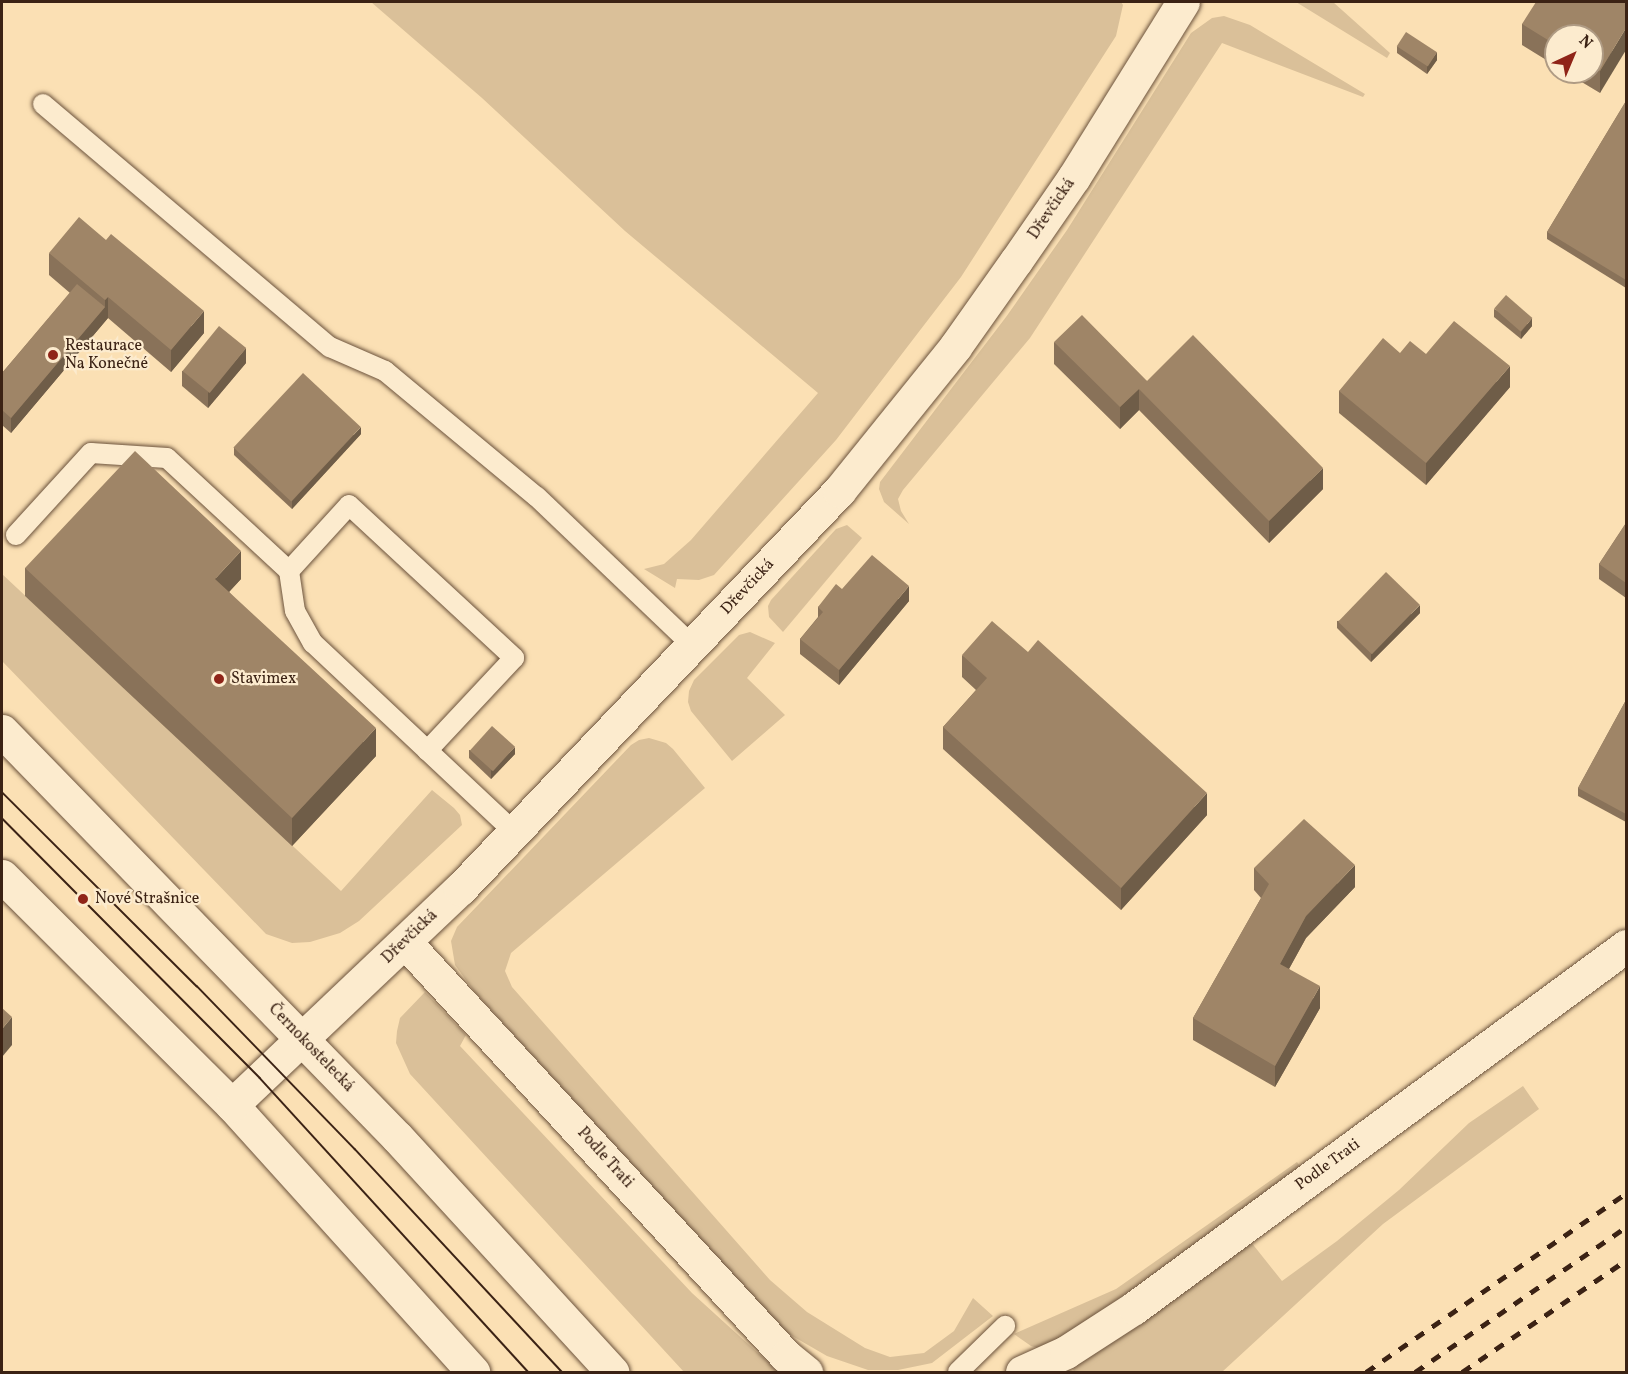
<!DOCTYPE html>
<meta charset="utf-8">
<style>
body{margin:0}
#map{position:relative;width:1628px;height:1374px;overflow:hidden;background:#fbe0b4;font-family:Vollkorn,serif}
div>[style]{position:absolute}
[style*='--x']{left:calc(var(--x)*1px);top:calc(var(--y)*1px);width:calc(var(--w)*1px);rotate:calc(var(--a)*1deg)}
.green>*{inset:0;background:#dac099}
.roads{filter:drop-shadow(0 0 2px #6b523c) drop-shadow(0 0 2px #6b523c)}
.service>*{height:20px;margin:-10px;padding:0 10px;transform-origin:10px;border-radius:10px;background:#fcebce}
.minor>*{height:33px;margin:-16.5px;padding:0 16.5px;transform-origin:16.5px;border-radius:16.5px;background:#fcebce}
.secondary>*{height:33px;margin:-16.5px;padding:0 16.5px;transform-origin:16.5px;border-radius:16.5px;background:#fcebce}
.tram>*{height:1.5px;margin:-0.75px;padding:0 0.75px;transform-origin:0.75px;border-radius:0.75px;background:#3b2214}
.rail>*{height:4.5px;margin-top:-2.25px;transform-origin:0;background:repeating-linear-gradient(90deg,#3b2214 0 10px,transparent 0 20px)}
.wall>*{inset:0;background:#897259}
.shaded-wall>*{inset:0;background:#6f5d48}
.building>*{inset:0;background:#9f8567;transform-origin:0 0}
.dots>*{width:16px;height:16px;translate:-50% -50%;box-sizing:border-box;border:3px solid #fcebce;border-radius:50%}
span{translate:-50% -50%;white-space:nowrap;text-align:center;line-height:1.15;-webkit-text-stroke:4.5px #fcebce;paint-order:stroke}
.street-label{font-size:16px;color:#3b2214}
.poi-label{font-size:16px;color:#3b2214}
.left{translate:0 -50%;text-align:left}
.frame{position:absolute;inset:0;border:3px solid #3b2214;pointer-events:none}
.north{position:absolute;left:1544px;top:24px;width:60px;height:60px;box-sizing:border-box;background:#fcebce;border:2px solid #af9b84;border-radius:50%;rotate:44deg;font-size:16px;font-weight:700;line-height:24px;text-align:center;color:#3b2214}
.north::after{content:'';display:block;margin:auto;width:21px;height:27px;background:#8f2418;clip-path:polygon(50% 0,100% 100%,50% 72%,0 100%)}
</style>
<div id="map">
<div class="green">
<div style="clip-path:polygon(371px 2px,1121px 2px,1123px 5px,1116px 36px,961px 277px,921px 329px,836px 440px,714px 575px,699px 580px,677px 579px,675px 588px,644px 569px,664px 564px,691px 540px,818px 393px,625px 231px,482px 98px)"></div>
<div style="clip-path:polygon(1296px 2px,1333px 2px,1390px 53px,1387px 58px)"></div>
<div style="clip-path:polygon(1224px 16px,1250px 25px,1365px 94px,1363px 97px,1222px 43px,1030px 338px,903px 490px,898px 499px,901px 511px,909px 524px,884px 502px,879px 489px,880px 482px,1006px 317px,1067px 230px,1191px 33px,1212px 18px)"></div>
<div style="clip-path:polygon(847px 525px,862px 538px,783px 632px,769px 617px,768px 606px,771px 600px,836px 529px)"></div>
<div style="clip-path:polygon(2px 574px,341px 891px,432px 790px,454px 808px,460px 815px,462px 825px,359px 921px,340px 933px,310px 942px,292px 943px,266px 934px,2px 661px)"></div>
<div style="clip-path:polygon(750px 632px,775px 643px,747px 678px,785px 715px,732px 761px,691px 711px,688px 702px,689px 691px,694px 680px,739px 635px)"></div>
<div style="clip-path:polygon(649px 738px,666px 743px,673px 749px,705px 788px,511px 953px,505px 971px,512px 987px,770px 1280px,807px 1312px,865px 1348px,890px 1357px,924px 1353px,954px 1331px,973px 1298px,993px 1316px,932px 1363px,898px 1370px,868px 1370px,827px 1356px,782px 1330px,474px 991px,455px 965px,451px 941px,457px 927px,631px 745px,639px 740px)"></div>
<div style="clip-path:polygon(425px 992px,466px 1035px,460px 1046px,692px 1293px,779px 1372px,684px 1372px,410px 1074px,396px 1043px,397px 1031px,400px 1018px)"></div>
<div style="clip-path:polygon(1523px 1086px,1539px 1109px,1383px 1224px,1222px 1372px,1074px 1372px,1069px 1358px,1247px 1237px,1282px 1281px,1337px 1241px,1399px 1190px,1469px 1123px)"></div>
<div style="clip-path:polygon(1297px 1162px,1302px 1169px,1128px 1301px,1041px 1349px,1031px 1346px,1014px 1334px,1116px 1289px)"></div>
</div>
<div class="roads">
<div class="service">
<div style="--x:43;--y:104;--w:376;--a:40.3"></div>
<div style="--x:330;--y:347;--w:60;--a:23.6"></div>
<div style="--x:385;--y:371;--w:197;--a:39.7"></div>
<div style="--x:537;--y:497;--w:216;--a:43.7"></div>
<div style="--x:16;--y:535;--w:111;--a:-47.6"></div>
<div style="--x:91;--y:453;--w:76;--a:3.8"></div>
<div style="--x:167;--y:458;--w:166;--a:42.8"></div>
<div style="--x:289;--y:571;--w:40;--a:81.5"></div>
<div style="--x:295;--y:611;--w:37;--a:61"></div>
<div style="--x:313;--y:643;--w:276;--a:43.2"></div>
<div style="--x:289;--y:571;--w:89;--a:-47.7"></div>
<div style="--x:349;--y:505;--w:225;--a:42.8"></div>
<div style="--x:514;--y:658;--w:127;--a:133.1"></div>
<div style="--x:958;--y:1372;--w:66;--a:-44.4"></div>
</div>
<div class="minor">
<div style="--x:405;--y:942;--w:563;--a:47.38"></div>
<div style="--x:786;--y:1356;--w:26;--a:39"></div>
<div style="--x:1022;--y:1372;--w:48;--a:-24.4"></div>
<div style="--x:1066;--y:1352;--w:81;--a:-32.9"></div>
<div style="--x:1134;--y:1308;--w:611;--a:-36.34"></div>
</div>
<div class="secondary">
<div style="--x:2;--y:731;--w:566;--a:45.79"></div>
<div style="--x:397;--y:1137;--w:319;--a:47.5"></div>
<div style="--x:2;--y:876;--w:325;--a:44.9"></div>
<div style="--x:232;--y:1105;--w:360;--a:47.9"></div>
<div style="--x:232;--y:1105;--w:314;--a:-43.5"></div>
<div style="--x:460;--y:889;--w:550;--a:-46.4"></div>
<div style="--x:839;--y:491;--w:185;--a:-51.1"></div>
<div style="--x:955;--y:347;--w:105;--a:-54.7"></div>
<div style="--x:1016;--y:261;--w:102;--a:-55.4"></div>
<div style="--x:1074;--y:177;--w:206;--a:-58.1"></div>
</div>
</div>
<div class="tram">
<div style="--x:2;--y:792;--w:275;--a:44.9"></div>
<div style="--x:197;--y:986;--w:227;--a:45.9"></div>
<div style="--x:355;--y:1149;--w:304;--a:47.1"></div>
<div style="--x:2;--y:818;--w:366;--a:45.2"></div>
<div style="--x:260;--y:1078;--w:398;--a:47.6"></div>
</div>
<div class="rail">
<div style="--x:1366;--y:1372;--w:316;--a:-34.5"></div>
<div style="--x:1415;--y:1372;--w:256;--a:-34.5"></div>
<div style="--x:1462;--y:1372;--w:199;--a:-34.3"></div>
</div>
<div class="wall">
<div style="clip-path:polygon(1626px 2px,1600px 93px,1565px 72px,1592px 72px,1592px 36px,1556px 36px,1556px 66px,1522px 45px,1522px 24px)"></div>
<div style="clip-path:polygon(1397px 46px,1437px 60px,1427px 74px,1397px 53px)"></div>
<div style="clip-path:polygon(1626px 101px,1626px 288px,1547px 239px,1547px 232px)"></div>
<div style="clip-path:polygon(49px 253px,204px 333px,171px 372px,108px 318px,11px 433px,2px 425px,2px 373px,70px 293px,49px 275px)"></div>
<div style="clip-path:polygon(1494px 309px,1532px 326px,1521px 339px,1494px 317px)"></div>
<div style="clip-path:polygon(1054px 342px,1147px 381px,1323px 489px,1269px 543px,1139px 410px,1120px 429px,1054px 364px)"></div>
<div style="clip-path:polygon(1400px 353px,1426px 354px,1510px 387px,1426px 485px,1339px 413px,1339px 391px)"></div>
<div style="clip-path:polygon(246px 363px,208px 408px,182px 386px,182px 371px)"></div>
<div style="clip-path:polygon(361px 434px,292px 509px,234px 455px,234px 448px)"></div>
<div style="clip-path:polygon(1626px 523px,1626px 598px,1599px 579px,1599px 564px)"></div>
<div style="clip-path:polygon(25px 568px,241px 579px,229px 592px,376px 756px,292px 846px,25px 596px)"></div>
<div style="clip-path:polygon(842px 589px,909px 601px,839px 685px,800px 654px,800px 639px,818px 617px,818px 607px)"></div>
<div style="clip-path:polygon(1420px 613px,1371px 662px,1337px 628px,1337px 621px)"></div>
<div style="clip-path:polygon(962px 655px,1207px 815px,1121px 910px,943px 749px,943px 727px,976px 690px,962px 677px)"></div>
<div style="clip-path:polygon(1626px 700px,1626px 822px,1578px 796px,1578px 788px)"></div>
<div style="clip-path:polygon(469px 750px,515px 754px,491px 779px,469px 758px)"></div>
<div style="clip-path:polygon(1254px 868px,1355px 887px,1306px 938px,1289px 969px,1320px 1008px,1275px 1087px,1193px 1040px,1193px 1018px,1261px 898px,1254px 890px)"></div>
</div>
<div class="shaded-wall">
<div style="clip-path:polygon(1626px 28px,1626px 50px,1600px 93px,1600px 71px)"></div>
<div style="clip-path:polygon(1437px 52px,1437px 60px,1427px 74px,1427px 66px)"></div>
<div style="clip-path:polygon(108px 297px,108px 318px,11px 433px,11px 418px,105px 307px,105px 300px)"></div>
<div style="clip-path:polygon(204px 311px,204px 333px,171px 372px,171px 350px)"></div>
<div style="clip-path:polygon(1532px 318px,1532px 326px,1521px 339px,1521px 332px)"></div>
<div style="clip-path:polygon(246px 348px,246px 363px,208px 408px,208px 393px)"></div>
<div style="clip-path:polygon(1510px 366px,1510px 387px,1426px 485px,1426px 463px)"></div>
<div style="clip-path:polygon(1139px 389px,1139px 410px,1120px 429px,1120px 407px)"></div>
<div style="clip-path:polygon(361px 427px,361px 434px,292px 509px,292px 501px)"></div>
<div style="clip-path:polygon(1323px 468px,1323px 489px,1269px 543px,1269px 521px)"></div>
<div style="clip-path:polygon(241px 551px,241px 579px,215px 607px,215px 579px)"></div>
<div style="clip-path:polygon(909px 586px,909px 601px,839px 685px,839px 670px)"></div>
<div style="clip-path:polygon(1420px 605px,1420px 613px,1371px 662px,1371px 654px)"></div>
<div style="clip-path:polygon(376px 728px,376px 756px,292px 846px,292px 818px)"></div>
<div style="clip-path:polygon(515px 747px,515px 754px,491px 779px,491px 771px)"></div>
<div style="clip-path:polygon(1207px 793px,1207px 815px,1121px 910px,1121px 888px)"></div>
<div style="clip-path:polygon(1355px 865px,1355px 887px,1306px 938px,1280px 985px,1280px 964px,1306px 916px)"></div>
<div style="clip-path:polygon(1320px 986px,1320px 1008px,1275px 1087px,1275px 1066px)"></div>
<div style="clip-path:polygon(12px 1017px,12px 1045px,2px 1057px,2px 1029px)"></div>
</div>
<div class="building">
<div style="clip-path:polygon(1536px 2px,1626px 2px,1626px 28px,1600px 71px,1592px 67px,1592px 36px,1556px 36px,1556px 45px,1522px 24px)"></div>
<div style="left:1406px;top:32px;width:37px;height:17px;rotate:33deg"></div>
<div style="clip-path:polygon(1626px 101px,1626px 280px,1547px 232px)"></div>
<div style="clip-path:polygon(79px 217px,106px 240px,111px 234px,204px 311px,171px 350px,108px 297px,105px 300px,49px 253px)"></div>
<div style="clip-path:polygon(77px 284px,105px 307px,11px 418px,2px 410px,2px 373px)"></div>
<div style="left:1506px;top:295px;width:35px;height:18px;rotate:41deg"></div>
<div style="clip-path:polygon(1082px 315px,1147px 381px,1193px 335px,1323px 468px,1269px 521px,1139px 389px,1120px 407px,1054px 342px)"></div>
<div style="clip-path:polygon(1454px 321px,1510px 366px,1426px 463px,1339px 391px,1383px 338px,1400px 353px,1410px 341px,1426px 354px)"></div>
<div style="left:219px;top:326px;width:35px;height:58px;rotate:39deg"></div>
<div style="left:303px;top:373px;width:79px;height:102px;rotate:43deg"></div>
<div style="clip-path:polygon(135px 451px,241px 551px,215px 579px,376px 728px,292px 818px,25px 568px)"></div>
<div style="clip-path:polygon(1626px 523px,1626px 583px,1599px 564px)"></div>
<div style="clip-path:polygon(872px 555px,909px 586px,839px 670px,800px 639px,823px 612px,818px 607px,836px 584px,842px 589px)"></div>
<div style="left:1386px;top:572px;width:47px;height:69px;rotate:44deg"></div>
<div style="clip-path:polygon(992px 621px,1028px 652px,1038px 640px,1207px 793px,1121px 888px,943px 727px,987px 678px,962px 655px)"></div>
<div style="clip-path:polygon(1626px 700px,1626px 814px,1578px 788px)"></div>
<div style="left:492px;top:726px;width:31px;height:33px;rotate:42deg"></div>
<div style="clip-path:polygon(1304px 819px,1355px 865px,1306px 916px,1280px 964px,1320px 986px,1275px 1066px,1193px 1018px,1269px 884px,1254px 868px)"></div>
<div style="clip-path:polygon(2px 1008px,12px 1017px,2px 1029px)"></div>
</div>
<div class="dots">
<div style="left:53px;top:355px;background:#8f2418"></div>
<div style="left:219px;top:679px;background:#8f2418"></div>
<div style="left:83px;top:899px;background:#8f2418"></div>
</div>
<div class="street-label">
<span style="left:1052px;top:209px;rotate:-56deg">Dřevčická</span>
<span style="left:748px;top:587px;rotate:-47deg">Dřevčická</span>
<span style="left:410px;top:937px;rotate:-44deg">Dřevčická</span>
<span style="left:311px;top:1048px;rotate:46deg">Černokostelecká</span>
<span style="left:605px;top:1158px;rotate:48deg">Podle Trati</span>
<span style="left:1328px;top:1165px;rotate:-36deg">Podle Trati</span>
</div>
<div class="poi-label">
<span class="left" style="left:65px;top:355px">Restaurace<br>Na Konečné</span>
<span class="left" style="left:231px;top:679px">Stavimex</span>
<span class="left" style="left:95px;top:899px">Nové Strašnice</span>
</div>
<div class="frame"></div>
<div class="north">N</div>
</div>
